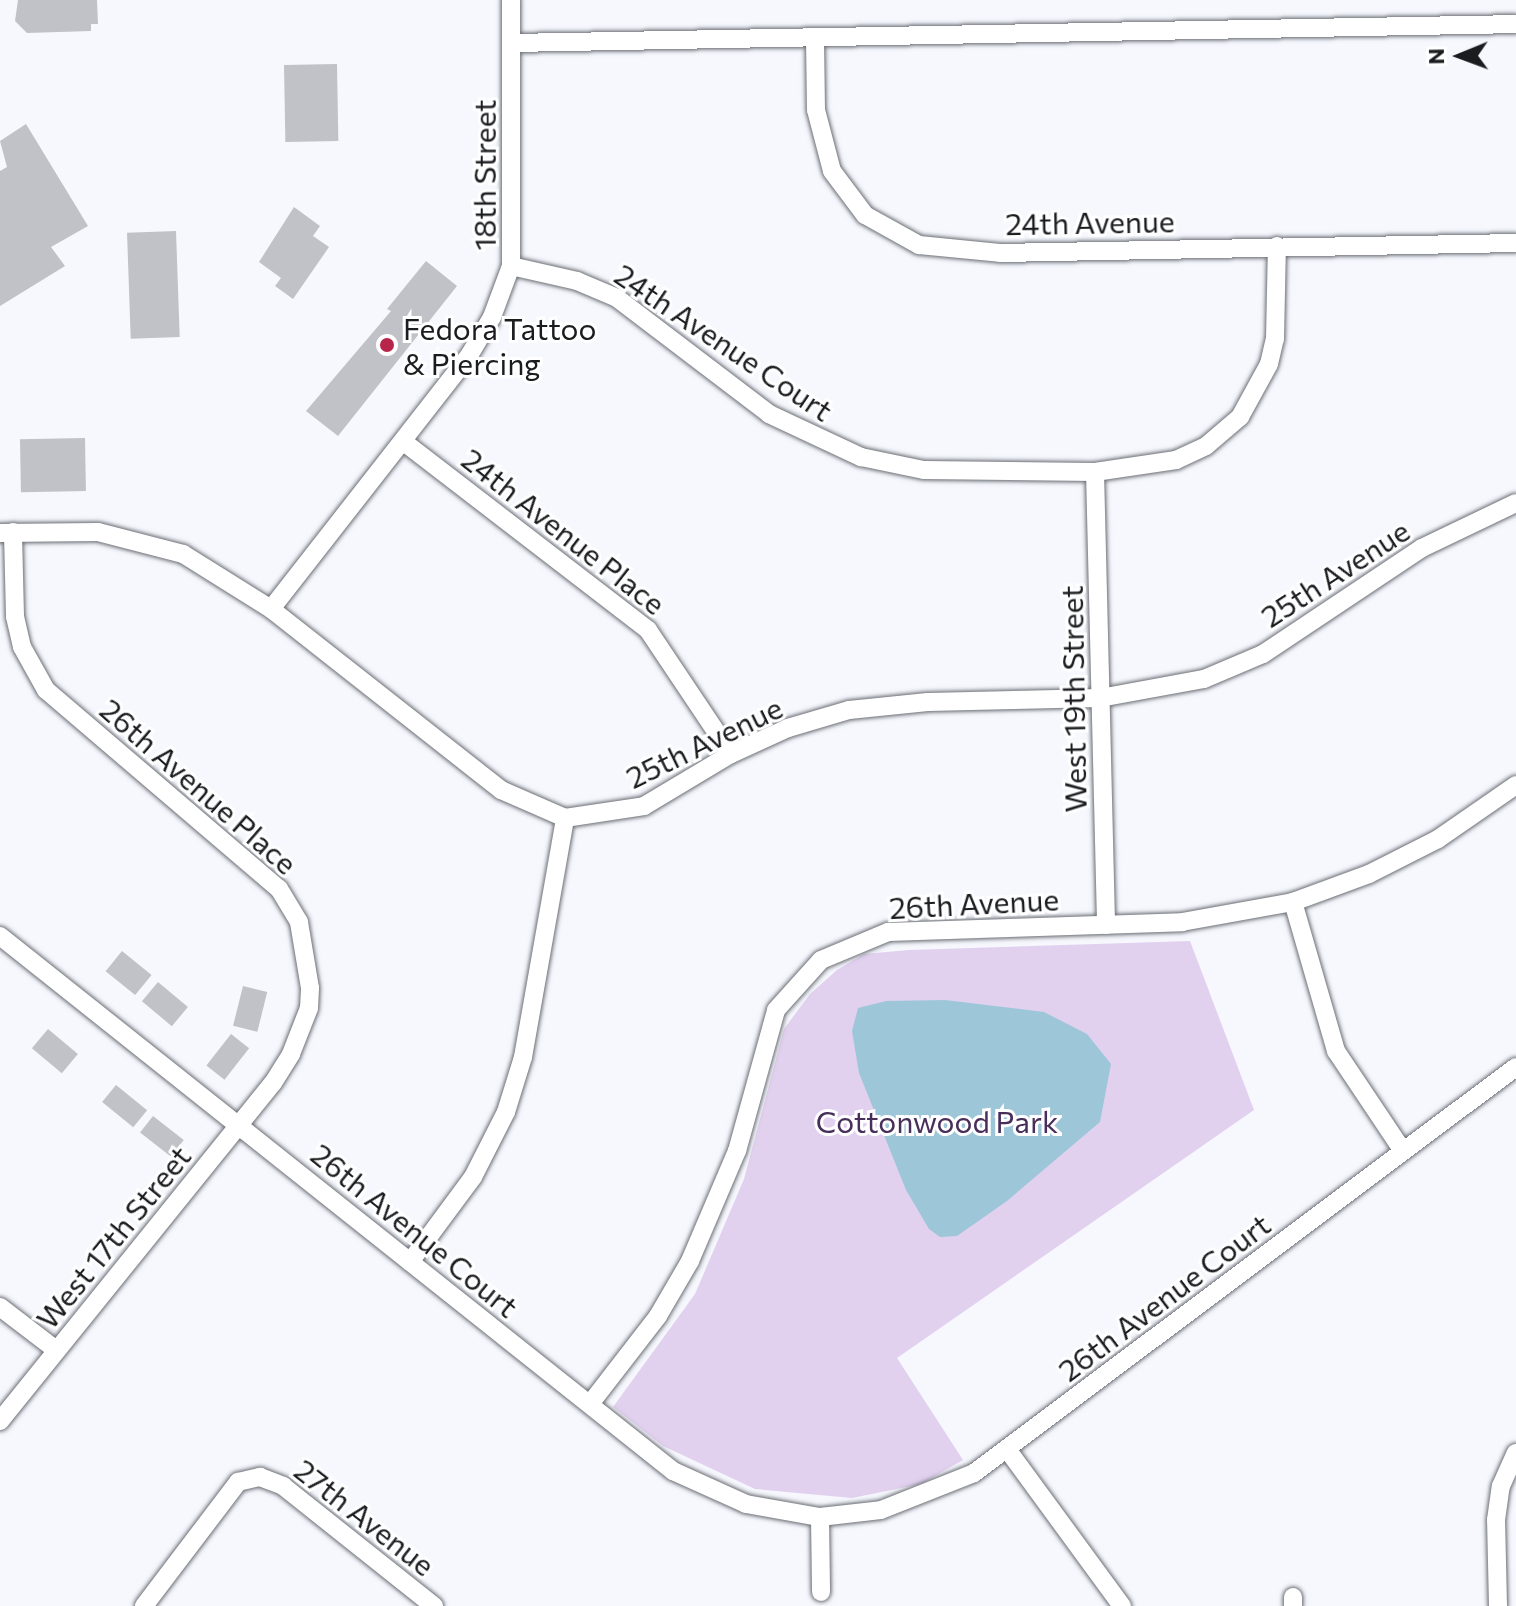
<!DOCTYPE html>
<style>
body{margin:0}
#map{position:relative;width:1516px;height:1606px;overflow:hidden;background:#f6f8fe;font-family:Commissioner,sans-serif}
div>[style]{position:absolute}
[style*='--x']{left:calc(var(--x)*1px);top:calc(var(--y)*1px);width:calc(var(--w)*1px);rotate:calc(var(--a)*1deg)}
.green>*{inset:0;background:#e1d1ef}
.water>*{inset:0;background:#9dc7d9}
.building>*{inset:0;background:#c1c1c8;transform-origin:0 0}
.roads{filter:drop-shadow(0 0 2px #6b6e74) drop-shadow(0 0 2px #6b6e74)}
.minor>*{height:18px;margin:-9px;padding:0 9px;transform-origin:9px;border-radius:9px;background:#fff}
.dots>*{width:22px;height:22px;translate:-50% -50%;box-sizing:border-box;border:4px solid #fff;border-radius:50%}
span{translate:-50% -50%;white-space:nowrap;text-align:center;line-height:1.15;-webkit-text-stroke:6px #fff;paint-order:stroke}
.street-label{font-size:30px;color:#1b1c1f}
.poi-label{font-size:30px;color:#1b1c1f}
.left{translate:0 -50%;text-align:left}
.park-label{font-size:30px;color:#482f5b}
.north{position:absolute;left:1420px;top:16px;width:80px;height:80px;-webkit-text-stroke:6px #fff;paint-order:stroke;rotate:269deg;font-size:22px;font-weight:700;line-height:32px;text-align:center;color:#1b1c1f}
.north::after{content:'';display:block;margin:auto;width:28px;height:36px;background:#1b1c1f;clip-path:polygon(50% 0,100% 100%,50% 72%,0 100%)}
</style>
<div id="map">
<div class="green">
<div style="clip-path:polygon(1190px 941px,1254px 1110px,897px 1358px,963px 1460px,921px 1484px,852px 1498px,755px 1489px,663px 1446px,613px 1407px,695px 1294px,744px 1179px,784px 1029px,810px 994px,837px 970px,864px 954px,909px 950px)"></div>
</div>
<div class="water">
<div style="clip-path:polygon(945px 1000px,1044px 1012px,1087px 1034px,1111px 1064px,1100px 1122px,1007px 1201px,957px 1236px,940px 1237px,929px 1229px,906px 1190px,859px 1073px,852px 1031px,858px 1008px,886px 1001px)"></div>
</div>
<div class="building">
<div style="clip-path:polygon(18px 0,97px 0,98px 24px,91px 24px,91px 31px,27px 33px,15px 21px)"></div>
<div style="left:337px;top:64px;width:77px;height:53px;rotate:89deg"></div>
<div style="clip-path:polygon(26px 124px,88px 226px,51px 247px,65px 266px,0 306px,0 171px,7px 167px,0 141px)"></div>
<div style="clip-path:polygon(294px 207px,320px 226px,313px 236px,329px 247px,293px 299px,275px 286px,281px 278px,259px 262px)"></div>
<div style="left:176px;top:231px;width:106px;height:49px;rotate:88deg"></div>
<div style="clip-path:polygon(426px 261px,457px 286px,338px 436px,306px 411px,391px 311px,387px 309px)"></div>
<div style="left:85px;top:438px;width:53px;height:65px;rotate:89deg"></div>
<div style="left:122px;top:951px;width:38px;height:26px;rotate:39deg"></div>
<div style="left:158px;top:982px;width:39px;height:25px;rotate:40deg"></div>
<div style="left:243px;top:986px;width:25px;height:41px;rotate:14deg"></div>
<div style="left:48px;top:1029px;width:39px;height:25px;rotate:40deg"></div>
<div style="left:231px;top:1034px;width:23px;height:40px;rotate:38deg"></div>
<div style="left:116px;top:1085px;width:40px;height:22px;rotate:39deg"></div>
<div style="left:153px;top:1116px;width:39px;height:21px;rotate:38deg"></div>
</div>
<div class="roads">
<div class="minor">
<div style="--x:815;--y:39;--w:71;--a:89.2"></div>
<div style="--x:816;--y:110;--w:63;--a:75.3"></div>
<div style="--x:832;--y:171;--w:55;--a:53.1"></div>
<div style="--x:865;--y:215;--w:62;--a:29.1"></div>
<div style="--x:919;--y:245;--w:81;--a:5.6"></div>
<div style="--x:1000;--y:253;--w:516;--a:-1.11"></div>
<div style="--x:512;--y:43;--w:1004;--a:-1.08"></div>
<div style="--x:511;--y:266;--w:68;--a:12.8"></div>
<div style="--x:577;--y:281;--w:43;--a:23"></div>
<div style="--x:617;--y:298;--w:191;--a:37.3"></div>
<div style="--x:769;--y:414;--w:102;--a:25.1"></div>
<div style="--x:861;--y:457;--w:64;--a:11.7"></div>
<div style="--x:924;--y:470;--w:171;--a:0.7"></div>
<div style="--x:1095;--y:472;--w:82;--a:-8.4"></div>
<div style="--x:1176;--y:460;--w:33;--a:-25"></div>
<div style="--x:1206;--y:446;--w:45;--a:-40.5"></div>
<div style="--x:1240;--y:417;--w:60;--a:-61.3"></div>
<div style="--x:1269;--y:364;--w:26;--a:-77"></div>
<div style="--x:1275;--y:339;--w:93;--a:-88.8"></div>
<div style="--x:404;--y:442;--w:308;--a:37.6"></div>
<div style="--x:648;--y:630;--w:149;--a:56.2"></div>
<div style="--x:1095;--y:472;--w:453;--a:88.6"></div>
<div style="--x:0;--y:533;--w:98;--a:-0.6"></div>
<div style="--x:98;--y:532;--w:88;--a:14.5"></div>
<div style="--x:183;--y:554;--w:104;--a:32"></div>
<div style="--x:271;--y:609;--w:293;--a:38.2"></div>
<div style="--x:501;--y:790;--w:70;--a:23.6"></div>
<div style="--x:565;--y:818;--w:80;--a:-8.6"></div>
<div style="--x:644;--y:806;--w:101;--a:-30.9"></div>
<div style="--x:731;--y:754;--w:63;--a:-24.5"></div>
<div style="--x:788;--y:728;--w:64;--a:-16.4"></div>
<div style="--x:849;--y:710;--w:79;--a:-5.8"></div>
<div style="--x:928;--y:702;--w:172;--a:-1.3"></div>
<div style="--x:1100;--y:698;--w:106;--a:-10.4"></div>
<div style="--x:1204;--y:679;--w:64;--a:-23"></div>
<div style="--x:1263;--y:654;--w:191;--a:-33.7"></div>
<div style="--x:1422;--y:548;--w:104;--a:-25.6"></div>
<div style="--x:271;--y:609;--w:323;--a:-52"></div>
<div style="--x:470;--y:354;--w:43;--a:-59.3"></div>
<div style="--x:492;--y:317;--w:54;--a:-69.6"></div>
<div style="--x:511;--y:266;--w:266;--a:-90"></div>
<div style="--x:1293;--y:902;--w:155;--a:73.9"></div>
<div style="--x:1336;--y:1051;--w:120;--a:56.2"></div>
<div style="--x:0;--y:936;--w:860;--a:38.48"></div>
<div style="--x:673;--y:1471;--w:80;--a:24.3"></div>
<div style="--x:746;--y:1504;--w:75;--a:10"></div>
<div style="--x:820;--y:1517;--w:61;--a:-6.5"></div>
<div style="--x:881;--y:1510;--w:100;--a:-21.7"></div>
<div style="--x:974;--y:1473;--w:677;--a:-36.84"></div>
<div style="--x:410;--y:1262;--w:106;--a:-53.5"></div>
<div style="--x:473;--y:1177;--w:73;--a:-63.1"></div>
<div style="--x:506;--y:1112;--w:58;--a:-72.8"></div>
<div style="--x:523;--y:1057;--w:243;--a:-80"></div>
<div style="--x:0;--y:1307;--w:71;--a:37.5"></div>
<div style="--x:590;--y:1404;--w:111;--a:-52.3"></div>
<div style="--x:658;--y:1316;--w:64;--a:-59.8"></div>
<div style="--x:690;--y:1261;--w:120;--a:-66.9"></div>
<div style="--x:737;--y:1151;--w:146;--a:-74.5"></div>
<div style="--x:776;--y:1010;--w:67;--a:-48"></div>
<div style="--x:821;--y:960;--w:73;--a:-22.7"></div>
<div style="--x:888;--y:932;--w:294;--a:-1.9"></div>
<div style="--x:1182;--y:922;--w:113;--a:-10.2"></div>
<div style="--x:1293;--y:902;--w:81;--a:-20.2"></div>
<div style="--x:1369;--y:874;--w:77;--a:-26.9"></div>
<div style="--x:1438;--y:839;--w:95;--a:-34.7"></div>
<div style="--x:0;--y:1421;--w:434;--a:-51.1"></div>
<div style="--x:273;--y:1083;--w:34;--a:-58"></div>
<div style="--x:291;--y:1054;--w:49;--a:-68.6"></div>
<div style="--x:309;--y:1008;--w:20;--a:-87"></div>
<div style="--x:310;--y:988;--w:67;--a:-99.5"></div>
<div style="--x:299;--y:922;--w:39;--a:-121"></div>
<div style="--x:279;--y:889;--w:306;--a:-139.5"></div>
<div style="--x:46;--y:690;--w:49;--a:-119.2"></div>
<div style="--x:22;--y:647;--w:32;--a:-103"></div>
<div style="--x:15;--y:616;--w:84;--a:-91.4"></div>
<div style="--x:1007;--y:1449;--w:195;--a:53.8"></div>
<div style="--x:820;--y:1517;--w:75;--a:89.2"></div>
<div style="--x:1293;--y:1597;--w:9;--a:90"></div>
<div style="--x:144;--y:1606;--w:156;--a:-52.8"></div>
<div style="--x:238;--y:1482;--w:23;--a:-13"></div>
<div style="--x:260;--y:1477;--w:25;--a:21"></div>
<div style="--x:283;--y:1486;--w:193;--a:38.5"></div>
<div style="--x:1498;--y:1606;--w:86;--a:-91.3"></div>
<div style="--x:1496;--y:1520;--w:34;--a:-82"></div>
<div style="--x:1501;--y:1486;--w:36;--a:-66"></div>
</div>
</div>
<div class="dots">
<div style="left:387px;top:345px;background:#b7254b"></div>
</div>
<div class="street-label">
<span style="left:484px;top:175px;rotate:-90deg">18th Street</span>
<span style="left:1090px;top:222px;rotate:-1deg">24th Avenue</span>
<span style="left:724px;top:342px;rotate:34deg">24th Avenue Court</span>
<span style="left:564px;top:531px;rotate:38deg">24th Avenue Place</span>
<span style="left:1335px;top:573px;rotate:-33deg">25th Avenue</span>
<span style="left:1073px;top:699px;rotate:-91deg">West 19th Street</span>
<span style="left:704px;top:742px;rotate:-26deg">25th Avenue</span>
<span style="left:199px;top:786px;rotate:41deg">26th Avenue Place</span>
<span style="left:974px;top:903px;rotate:-3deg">26th Avenue</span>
<span style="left:415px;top:1230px;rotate:39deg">26th Avenue Court</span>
<span style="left:113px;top:1237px;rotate:-51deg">West 17th Street</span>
<span style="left:1164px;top:1297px;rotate:-37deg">26th Avenue Court</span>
<span style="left:365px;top:1517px;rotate:38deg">27th Avenue</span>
</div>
<div class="poi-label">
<span class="left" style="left:403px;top:345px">Fedora Tattoo<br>&amp; Piercing</span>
</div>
<div class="park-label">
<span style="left:937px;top:1121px">Cottonwood Park</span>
</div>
<div class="north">N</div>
</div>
